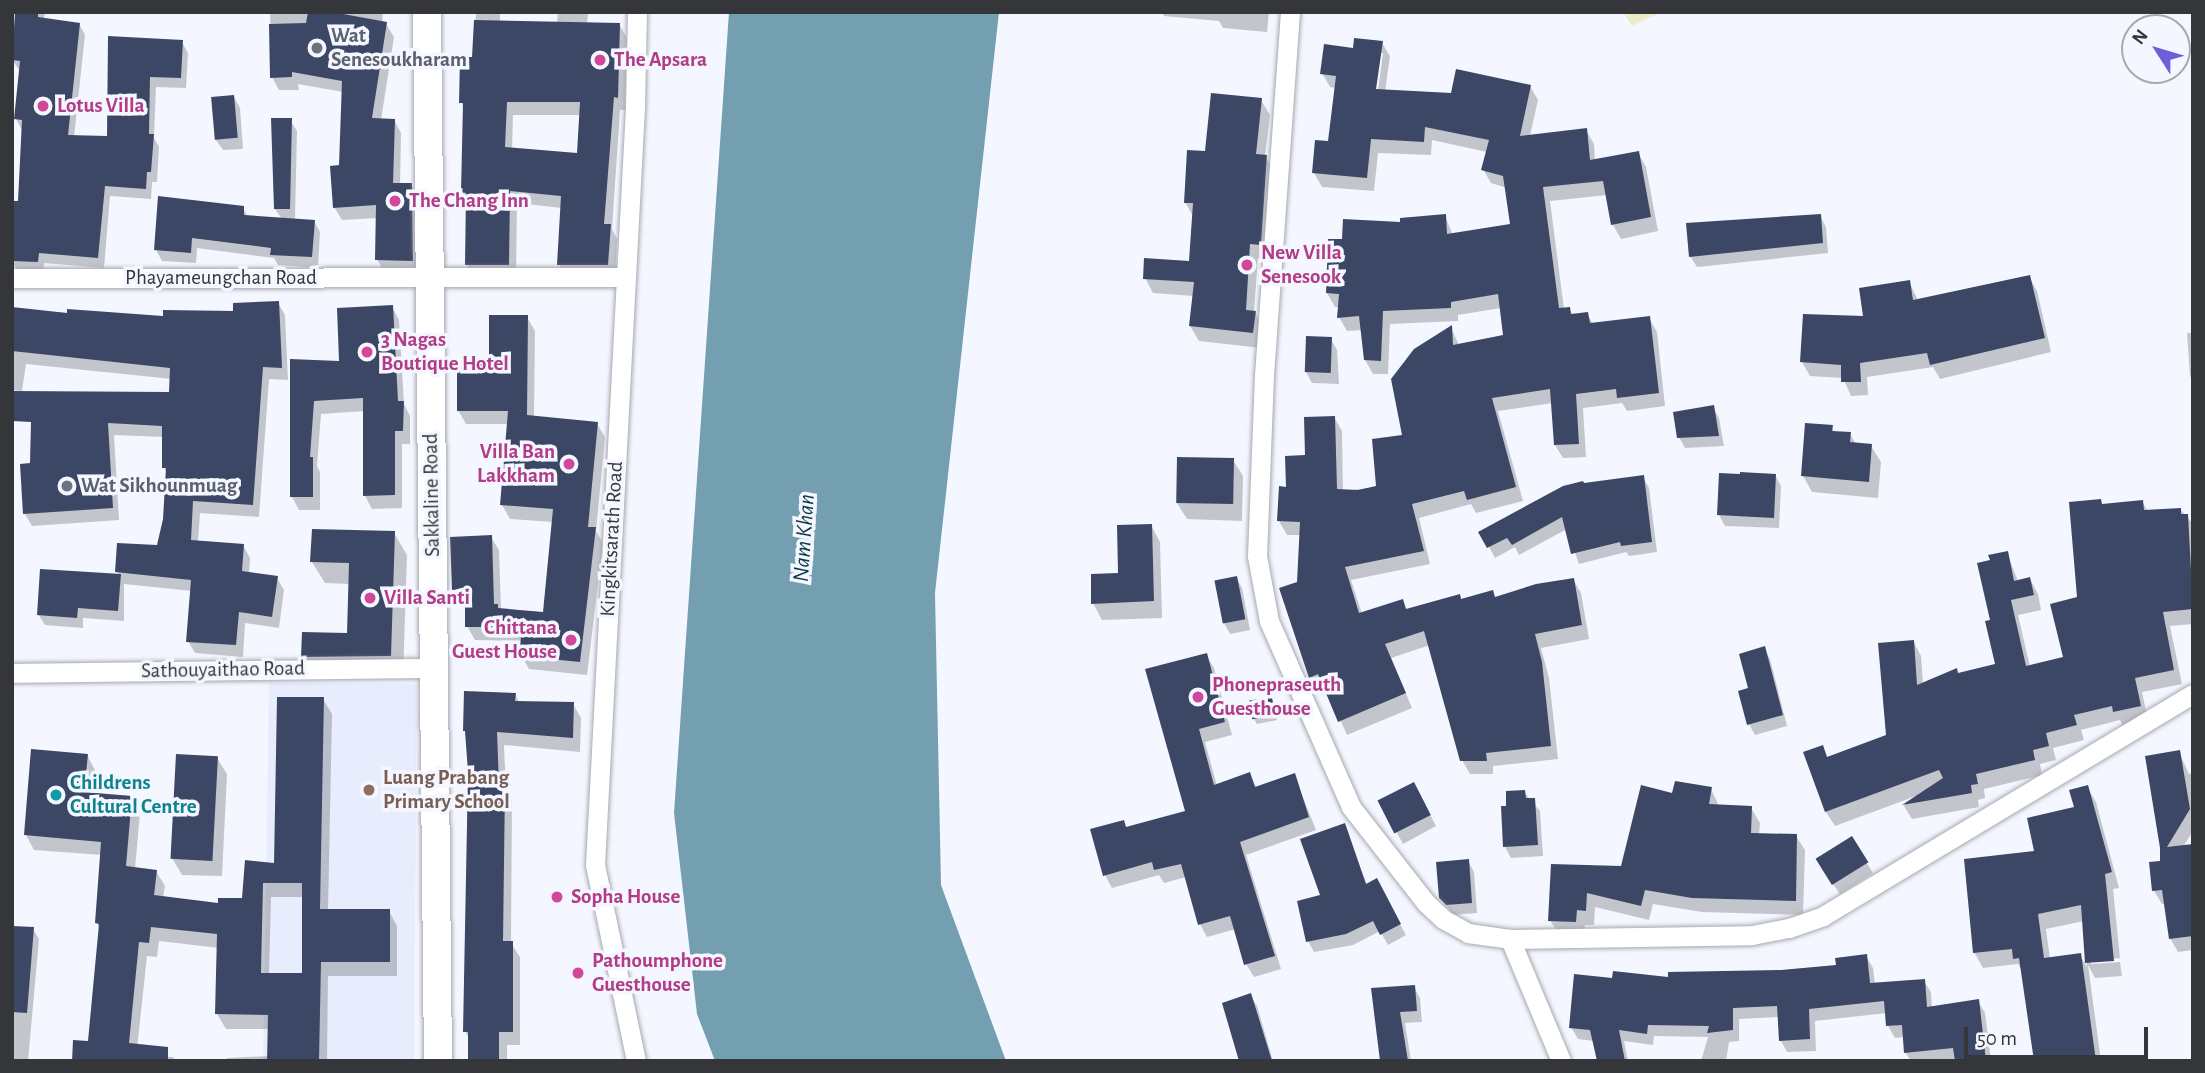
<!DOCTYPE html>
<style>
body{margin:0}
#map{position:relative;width:2205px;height:1073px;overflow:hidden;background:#f4f7ff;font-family:"Alegreya Sans",sans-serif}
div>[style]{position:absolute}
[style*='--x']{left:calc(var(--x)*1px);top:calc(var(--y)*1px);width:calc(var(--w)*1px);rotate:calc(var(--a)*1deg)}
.built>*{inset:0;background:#e7edfc}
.green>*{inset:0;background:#eaeec8}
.water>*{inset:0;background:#739fb1}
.shadow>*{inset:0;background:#0003}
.building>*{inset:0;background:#3c4766;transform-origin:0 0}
.roads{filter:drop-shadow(0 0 2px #a5a8af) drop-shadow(0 0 2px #a5a8af)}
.street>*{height:19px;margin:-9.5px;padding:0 9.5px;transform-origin:9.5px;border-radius:9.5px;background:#fff}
.secondary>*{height:28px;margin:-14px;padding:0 14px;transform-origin:14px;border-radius:14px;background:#fff}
.dots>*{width:19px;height:19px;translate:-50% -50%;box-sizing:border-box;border:4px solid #f4f7ff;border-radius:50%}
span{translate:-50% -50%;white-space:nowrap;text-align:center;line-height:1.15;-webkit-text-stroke:7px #f4f7ff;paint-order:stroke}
.worship-label{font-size:21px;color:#5b616d;font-weight:700}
.left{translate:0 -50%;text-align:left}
.hotel-label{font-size:21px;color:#b23c85;font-weight:700}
.right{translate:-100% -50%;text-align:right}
.street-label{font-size:21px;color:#353639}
.education-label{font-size:21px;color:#785e54;font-weight:700}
.culture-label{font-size:21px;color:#0d838f;font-weight:700}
.water-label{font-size:23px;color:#0e3744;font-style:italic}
.frame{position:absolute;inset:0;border:14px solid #353639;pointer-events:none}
.north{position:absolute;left:2121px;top:14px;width:70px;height:70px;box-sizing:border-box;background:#f4f7ff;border:2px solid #a8aab0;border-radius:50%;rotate:307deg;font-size:19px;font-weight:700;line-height:28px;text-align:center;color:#353639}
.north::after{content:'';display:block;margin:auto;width:24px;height:32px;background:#705ed8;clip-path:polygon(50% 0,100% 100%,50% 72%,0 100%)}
.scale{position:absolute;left:1964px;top:1027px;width:184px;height:32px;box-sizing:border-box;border:4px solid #353639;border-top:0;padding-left:9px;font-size:21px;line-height:24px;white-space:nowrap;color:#353639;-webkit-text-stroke:5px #f4f7ff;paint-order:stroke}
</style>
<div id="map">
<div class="built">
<div style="clip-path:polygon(evenodd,269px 683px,417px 684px,414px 1061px,319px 1061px,320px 974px,269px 973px,267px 1061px,263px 1061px,269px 683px,277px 697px,324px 698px,320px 883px,273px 882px,277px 697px,269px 683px,302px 909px,389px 909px,390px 961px,302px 909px)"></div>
</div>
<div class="green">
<div style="clip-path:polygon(1623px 12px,1662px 12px,1632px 26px)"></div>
</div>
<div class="water">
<div style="clip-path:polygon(729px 12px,999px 12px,935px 593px,941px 885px,1006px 1061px,715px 1061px,697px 1014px,674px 813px)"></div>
</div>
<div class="shadow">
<div style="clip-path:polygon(17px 12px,45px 12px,44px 19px,79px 24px,85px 35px,74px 137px,108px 138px,110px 38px,182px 42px,188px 53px,186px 88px,156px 87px,154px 138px,159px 147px,157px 182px,152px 182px,151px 199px,110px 196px,104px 268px,44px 263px,43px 272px,18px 271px,12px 262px,15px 202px,19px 203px,22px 130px,16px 119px,20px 71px,12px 60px)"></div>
<div style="clip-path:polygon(270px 12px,383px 12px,382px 23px,386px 24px,394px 37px,381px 120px,394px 120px,401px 133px,400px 185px,411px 185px,419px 198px,419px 273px,384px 272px,377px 259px,378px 218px,342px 220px,334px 207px,340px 167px,343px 92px,298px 84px,299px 90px,279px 90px,272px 77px)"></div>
<div style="clip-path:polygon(evenodd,465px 12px,500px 12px,500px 22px,557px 23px,558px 12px,588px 12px,587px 24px,619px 24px,627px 38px,625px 110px,620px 110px,612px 229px,617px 239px,615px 277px,566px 278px,559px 264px,562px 208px,517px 203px,516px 278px,474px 278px,467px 265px,468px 201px,462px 192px,465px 109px,461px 102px,473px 59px,476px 14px,465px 12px,513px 115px,581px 115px,579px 155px,512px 149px,513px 115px)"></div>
<div style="clip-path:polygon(1162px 12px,1269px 12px,1267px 32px,1223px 28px,1219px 21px,1164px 16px)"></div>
<div style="clip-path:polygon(evenodd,1382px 43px,1390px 56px,1385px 92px,1452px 95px,1530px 86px,1538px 100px,1530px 136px,1586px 130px,1594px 144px,1595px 161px,1638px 153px,1646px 167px,1658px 231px,1621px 239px,1613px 225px,1607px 195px,1550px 201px,1564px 309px,1569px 308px,1573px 316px,1587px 314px,1593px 324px,1649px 318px,1657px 332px,1665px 406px,1627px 411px,1622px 403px,1583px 408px,1586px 457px,1563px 458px,1555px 445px,1553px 403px,1498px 411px,1523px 501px,1476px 513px,1471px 504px,1419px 518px,1430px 564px,1351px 580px,1362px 614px,1402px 601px,1407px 610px,1493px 593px,1496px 599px,1573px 579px,1581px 593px,1589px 639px,1541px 648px,1549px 678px,1558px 759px,1493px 766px,1493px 774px,1470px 774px,1462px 760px,1430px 645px,1391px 658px,1412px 708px,1347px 735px,1326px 688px,1319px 691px,1311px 677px,1299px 584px,1301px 535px,1287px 535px,1279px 521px,1288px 488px,1334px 417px,1342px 431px,1343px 491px,1378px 487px,1451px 328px,1459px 345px,1505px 337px,1501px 308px,1458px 315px,1458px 321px,1390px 324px,1388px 374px,1373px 374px,1365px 360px,1362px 330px,1347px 331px,1339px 317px,1340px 307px,1335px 307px,1327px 293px,1344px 241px,1402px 224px,1445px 216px,1453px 235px,1512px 226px,1507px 188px,1491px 183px,1483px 169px,1487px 152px,1432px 140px,1431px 155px,1378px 153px,1374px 191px,1322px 187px,1314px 173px,1330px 143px,1336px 88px,1330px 87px,1322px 73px,1355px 50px,1382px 43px,1379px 53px,1383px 53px,1377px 98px,1374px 98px,1379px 53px)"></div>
<div style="clip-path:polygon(234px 97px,240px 108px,243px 149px,223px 150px,216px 140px)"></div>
<div style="clip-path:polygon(1261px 100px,1270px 115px,1265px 156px,1275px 171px,1269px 259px,1258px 258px,1254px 311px,1264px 327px,1261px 348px,1199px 341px,1190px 326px,1194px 296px,1153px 293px,1145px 278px,1191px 263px,1194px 218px,1185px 202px,1206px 153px)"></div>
<div style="clip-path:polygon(290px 120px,297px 131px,295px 220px,314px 221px,320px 232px,318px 268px,278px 265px,274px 258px,197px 248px,196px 263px,162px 261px,156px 250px,243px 208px,248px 217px,282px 219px,275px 209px)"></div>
<div style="clip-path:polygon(1820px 216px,1826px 227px,1828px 253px,1697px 267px,1690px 256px)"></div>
<div style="clip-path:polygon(2029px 277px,2037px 291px,2051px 352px,1940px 379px,1933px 367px,1867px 377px,1868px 395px,1851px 396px,1843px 378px,1810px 376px,1802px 362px,1909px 282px,1918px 300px)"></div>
<div style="clip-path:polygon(278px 303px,285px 315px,288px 380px,269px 379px,259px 517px,200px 513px,198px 542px,243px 545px,250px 558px,249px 574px,277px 578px,284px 590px,279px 628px,245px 623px,243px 657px,195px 653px,188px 641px,192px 591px,124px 584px,124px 621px,83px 618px,83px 628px,45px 625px,38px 614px,120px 576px,117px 571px,158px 547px,164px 520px,168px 475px,164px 468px,164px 437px,114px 435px,119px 520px,32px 526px,25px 514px,32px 465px,33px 393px,171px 394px,172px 379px,26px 364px,22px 391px,12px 390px,12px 310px,165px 318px,235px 313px)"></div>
<div style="clip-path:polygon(392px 307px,399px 320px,404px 404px,410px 416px,410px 444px,402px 444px,402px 508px,372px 509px,365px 496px,365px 411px,321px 414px,317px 466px,320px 472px,320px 510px,299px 510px,292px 497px,292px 361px,341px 362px)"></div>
<div style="clip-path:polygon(527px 317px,535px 331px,534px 418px,597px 424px,605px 437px,596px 531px,603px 543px,587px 675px,529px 669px,521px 655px,522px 641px,475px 640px,467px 626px,467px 603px,462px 603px,454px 589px,491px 537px,499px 550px,501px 610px,544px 613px,553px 522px,510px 519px,502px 505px,509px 424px,466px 424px,458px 410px)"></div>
<div style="clip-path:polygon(2187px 333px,2193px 333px,2193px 381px,2190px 376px)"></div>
<div style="clip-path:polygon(1331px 339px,1337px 350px,1339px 384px,1312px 383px,1306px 372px)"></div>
<div style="clip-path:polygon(1713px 407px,1719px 418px,1724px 446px,1685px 448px,1679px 437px)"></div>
<div style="clip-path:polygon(1832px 427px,1835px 433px,1850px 434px,1856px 444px,1871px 446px,1881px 462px,1878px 498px,1812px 492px,1803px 476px)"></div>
<div style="clip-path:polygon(1233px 460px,1243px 476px,1242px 521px,1187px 519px,1177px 503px)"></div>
<div style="clip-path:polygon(1775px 475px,1781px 486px,1779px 528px,1725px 526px,1719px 515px)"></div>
<div style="clip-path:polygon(1643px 477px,1649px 488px,1657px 552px,1629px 556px,1626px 552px,1579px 564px,1567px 529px,1519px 555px,1515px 547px,1495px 558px,1481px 532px,1584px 485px)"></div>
<div style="clip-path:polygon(2100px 500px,2103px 506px,2142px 502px,2148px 511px,2180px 509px,2193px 524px,2193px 624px,2170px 626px,2182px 684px,2142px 692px,2148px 720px,2123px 726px,2120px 720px,2081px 730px,2084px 740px,2053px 748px,2056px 760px,2040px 764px,2042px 775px,1984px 789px,1985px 798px,1978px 800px,1979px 807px,1912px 819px,1904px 806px,1916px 796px,1835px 826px,1826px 812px,1822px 748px,1828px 758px,1887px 737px,1913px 641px,1921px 656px,1923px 684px,1997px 665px,1992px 622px,1992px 562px,2007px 553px,2018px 581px,2030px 579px,2038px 594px,2041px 610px,2018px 615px,2030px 667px,2066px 658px)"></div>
<div style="clip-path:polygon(1151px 525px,1160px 542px,1162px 618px,1102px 620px,1093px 603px,1120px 575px)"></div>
<div style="clip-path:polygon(394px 533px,407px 555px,403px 678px,316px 679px,303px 657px,349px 635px,350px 584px,325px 583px,312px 562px)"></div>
<div style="clip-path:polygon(1236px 577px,1242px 588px,1250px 630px,1230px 634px,1224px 623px,1216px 581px)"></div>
<div style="clip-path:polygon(1764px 648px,1770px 659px,1787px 726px,1755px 735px,1749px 724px,1750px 689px)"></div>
<div style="clip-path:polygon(1206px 655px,1214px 668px,1232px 735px,1205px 742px,1217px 786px,1249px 774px,1257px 788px,1294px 775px,1316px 830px,1246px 855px,1281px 969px,1254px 977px,1246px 964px,1236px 929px,1207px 937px,1200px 924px,1186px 877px,1164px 883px,1159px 875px,1112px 888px,1105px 875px,1123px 822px,1127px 828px,1187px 813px)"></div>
<div style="clip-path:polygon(515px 694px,519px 702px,573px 704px,581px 718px,580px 752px,504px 745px,506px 791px,512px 801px,511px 943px,520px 957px,520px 1045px,507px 1045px,507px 1061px,469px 1061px,469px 1038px,465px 1031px,470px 772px,465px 730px)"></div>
<div style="clip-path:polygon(evenodd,323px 699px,332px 714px,328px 911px,389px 911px,397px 926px,397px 976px,328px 976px,327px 1061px,227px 1061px,227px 1058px,269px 1056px,269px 1029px,226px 1029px,217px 1014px,219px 948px,159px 941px,157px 957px,147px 956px,137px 1049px,142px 1056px,173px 1057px,176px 1061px,74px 1061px,90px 1043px,100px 929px,97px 923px,102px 855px,34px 850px,26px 835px,87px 755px,95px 770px,93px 795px,131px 798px,140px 813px,135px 869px,156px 871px,165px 886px,163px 898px,219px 905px,244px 900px,275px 865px,323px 699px,271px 897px,304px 897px,304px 975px,269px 974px,271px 897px)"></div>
<div style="clip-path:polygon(1271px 699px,1277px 720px,1257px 724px,1254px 719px)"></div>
<div style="clip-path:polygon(2179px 752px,2189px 774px,2193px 773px,2193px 831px,2183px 847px,2193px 846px,2193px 950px,2178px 952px,2170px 938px,2166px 904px,2162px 904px,2154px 891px,2162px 863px)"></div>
<div style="clip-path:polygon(217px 758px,227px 774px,222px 876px,182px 875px,172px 858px)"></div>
<div style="clip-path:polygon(evenodd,2087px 787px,2096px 802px,2119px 888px,2113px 889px,2120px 958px,2091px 961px,2091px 964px,2120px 962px,2122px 976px,2095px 978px,2088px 965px,2101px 1061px,2035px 1061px,2023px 972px,2018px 964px,1983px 968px,1974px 952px,2036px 852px,2076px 808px,2087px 787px,2084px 921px,2087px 967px,2080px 955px,2050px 959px,2046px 929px,2084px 921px)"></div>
<div style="clip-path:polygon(1711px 789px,1719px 806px,1751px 808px,1760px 823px,1759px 835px,1796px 836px,1805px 850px,1803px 915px,1702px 912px,1653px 904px,1649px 920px,1595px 907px,1594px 925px,1585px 925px,1584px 936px,1559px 935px,1550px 920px,1553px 866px,1622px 868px,1674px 795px)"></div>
<div style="clip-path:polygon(1524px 792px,1540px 811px,1543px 856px,1511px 858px,1505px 847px,1508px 808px)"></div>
<div style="clip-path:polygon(1420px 795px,1436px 826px,1403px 844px,1380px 802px)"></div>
<div style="clip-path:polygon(1344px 826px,1367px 885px,1376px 881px,1406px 935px,1388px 945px,1380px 931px,1353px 945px,1314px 952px,1308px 941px)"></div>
<div style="clip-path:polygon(1852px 839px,1873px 873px,1840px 894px,1824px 871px)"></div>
<div style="clip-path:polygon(1468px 861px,1474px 872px,1477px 913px,1453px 915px,1441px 898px)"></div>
<div style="clip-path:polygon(12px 928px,33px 929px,39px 939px,28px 1061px,12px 1061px)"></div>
<div style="clip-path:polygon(1866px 956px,1873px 968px,1875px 985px,1924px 981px,1931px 992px,1932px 1008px,1978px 1001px,1985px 1013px,1991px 1061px,1911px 1061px,1905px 1052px,1904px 1037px,1895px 1038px,1888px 1026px,1887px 1013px,1815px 1021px,1816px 1051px,1787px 1052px,1781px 1041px,1779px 1017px,1739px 1019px,1739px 1041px,1729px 1042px,1726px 1061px,1701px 1061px,1708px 1037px,1654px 1036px,1653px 1045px,1624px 1041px,1628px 1061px,1599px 1061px,1594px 1041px,1578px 1039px,1571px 1027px,1613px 980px,1781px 972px,1837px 966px)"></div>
<div style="clip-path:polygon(1414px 987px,1420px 998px,1422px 1022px,1405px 1023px,1411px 1061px,1383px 1061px,1373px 989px)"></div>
<div style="clip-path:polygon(1250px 995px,1257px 1006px,1273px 1061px,1241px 1061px)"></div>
</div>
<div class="building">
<div style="clip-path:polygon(15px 12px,38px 12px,38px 17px,80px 23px,68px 135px,107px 136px,108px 36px,183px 40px,181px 78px,150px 77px,149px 134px,154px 134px,151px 172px,147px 172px,146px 189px,105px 186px,98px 258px,39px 253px,38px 262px,12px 261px,13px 201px,18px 201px,22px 120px,14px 119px,20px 61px,12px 60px)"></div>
<div style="clip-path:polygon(308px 12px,332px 12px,387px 22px,372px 118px,395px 119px,393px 183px,412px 183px,413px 261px,375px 260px,376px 205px,333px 208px,330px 166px,339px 165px,342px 81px,292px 72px,292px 77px,270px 78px,269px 24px,306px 23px)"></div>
<div style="clip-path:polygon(evenodd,474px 20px,620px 23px,618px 98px,614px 97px,604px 224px,611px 224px,608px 265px,557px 265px,561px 196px,510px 191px,509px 265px,465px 265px,466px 193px,461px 192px,463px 103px,459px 103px,460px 57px,472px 57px,474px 20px,507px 102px,580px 102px,577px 153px,505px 147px,507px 102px)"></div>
<div style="clip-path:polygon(1354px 38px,1383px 41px,1376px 89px,1451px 93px,1456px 69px,1531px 85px,1520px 136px,1587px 128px,1590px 160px,1639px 151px,1651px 217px,1611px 225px,1603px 181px,1543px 187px,1559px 308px,1570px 307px,1571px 314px,1588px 312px,1590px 323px,1650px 316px,1659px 393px,1617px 398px,1616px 389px,1576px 394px,1579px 444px,1554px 445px,1550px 389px,1492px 398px,1516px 487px,1467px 500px,1464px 491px,1412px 504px,1424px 551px,1345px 567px,1359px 613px,1403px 599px,1406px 609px,1460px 594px,1461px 599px,1493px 590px,1495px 597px,1536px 584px,1574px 578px,1582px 625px,1535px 634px,1542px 662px,1551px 746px,1486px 753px,1487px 761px,1460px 761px,1424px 631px,1385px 644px,1406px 693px,1338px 722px,1318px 674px,1309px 678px,1279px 588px,1297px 582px,1300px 522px,1277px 521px,1279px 486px,1286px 487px,1285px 456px,1305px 455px,1304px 417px,1335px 416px,1337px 489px,1358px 490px,1376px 486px,1372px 439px,1402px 435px,1391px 379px,1414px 349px,1452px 325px,1453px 345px,1503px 335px,1498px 294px,1451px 302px,1451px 308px,1383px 311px,1381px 361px,1364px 360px,1359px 316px,1337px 318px,1339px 294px,1326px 293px,1328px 239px,1342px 239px,1343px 219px,1400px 222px,1400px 218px,1446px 214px,1447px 234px,1510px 224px,1503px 176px,1481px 170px,1489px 140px,1425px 127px,1424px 142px,1371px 139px,1367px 178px,1312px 173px,1315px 140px,1328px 141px,1336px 76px,1320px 74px,1324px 44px,1353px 48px)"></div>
<div style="clip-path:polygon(1211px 93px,1262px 98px,1256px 154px,1267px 155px,1261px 245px,1250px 244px,1246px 310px,1256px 311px,1253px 333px,1189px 326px,1194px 282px,1143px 279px,1144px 258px,1189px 261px,1193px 203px,1184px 203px,1187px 150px,1205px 151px)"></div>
<div style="left:234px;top:95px;width:43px;height:23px;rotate:85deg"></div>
<div style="clip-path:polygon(271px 118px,292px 118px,290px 209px,274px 209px)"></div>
<div style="clip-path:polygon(158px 196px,244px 206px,244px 215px,315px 220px,312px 257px,270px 255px,271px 248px,192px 238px,191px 253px,154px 250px)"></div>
<div style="clip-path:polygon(1821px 214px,1823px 243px,1689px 257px,1686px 223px)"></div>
<div style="clip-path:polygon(2030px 275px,2045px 338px,1930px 365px,1927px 353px,1860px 363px,1861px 382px,1841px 382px,1841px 365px,1800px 362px,1803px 314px,1863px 316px,1859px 288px,1910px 280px,1913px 300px)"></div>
<div style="clip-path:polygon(279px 301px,282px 368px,263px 367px,253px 505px,193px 501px,191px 540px,244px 544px,242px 571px,278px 576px,272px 617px,239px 612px,236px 645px,186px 642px,191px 580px,115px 572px,117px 543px,157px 545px,163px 519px,166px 468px,162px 468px,162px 426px,108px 423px,113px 508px,23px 514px,20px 464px,30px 463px,31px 422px,12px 421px,12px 391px,169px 392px,170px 368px,12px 351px,12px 307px,67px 313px,67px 309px,163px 316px,163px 310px,233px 311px,233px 303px)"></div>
<div style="clip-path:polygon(393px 305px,398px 401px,404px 401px,403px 431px,395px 431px,395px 495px,363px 496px,363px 398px,314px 401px,310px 457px,313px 457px,313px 497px,290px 497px,290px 359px,339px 361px,337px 308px)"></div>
<div style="clip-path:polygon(489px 315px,528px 315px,527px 415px,598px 422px,588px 527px,596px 527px,580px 662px,519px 656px,522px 627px,465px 627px,465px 589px,452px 590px,450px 537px,492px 535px,494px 604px,498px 604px,498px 608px,543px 612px,553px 509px,500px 505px,508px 411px,457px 411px,457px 360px,489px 361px)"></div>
<div style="left:1306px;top:336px;width:26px;height:36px;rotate:2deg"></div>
<div style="clip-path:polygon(1714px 405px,1719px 436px,1677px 438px,1673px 412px)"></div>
<div style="clip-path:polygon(1805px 423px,1833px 425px,1832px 431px,1851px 432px,1850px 442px,1872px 444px,1869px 482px,1801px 476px)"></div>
<div style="left:1177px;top:457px;width:57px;height:46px;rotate:1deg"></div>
<div style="clip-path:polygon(1740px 472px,1776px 474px,1774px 518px,1717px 515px,1719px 473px,1740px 474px)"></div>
<div style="clip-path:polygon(1644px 475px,1652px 542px,1621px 546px,1620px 542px,1571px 554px,1562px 517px,1512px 545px,1507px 538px,1487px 548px,1478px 532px,1563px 486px,1583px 481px,1584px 483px)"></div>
<div style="clip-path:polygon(2101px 499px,2102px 504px,2143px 500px,2144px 510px,2181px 508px,2181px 514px,2188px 514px,2193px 609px,2163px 612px,2174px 670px,2135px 678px,2141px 706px,2113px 712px,2112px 706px,2074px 715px,2077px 725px,2046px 733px,2049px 746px,2033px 750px,2035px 760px,1976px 774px,1978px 784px,1971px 785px,1972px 793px,1902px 805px,1943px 778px,1939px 770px,1825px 812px,1803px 752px,1823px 745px,1827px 757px,1886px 735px,1878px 643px,1914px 640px,1917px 685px,1957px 668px,1958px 673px,1995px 664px,1985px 621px,1990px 620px,1977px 563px,1990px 560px,1988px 555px,2008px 551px,2014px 581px,2030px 577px,2034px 595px,2011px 600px,2026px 666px,2063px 657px,2050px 604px,2077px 597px,2069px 502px)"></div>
<div style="clip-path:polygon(1152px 524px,1154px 601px,1091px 604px,1091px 574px,1118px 573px,1117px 525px)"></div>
<div style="clip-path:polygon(312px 529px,395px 531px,391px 656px,301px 657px,302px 632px,347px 633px,349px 563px,310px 562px)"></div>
<div style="clip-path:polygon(40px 569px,121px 574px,118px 611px,78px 608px,77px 618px,37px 615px)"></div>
<div style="left:1237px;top:576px;width:44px;height:23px;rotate:79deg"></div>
<div style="clip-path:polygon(1765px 646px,1783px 715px,1747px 725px,1738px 691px,1748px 688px,1739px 654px)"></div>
<div style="clip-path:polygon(1207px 653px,1225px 722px,1199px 729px,1214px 785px,1250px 772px,1255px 787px,1295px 773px,1309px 817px,1240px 842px,1275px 956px,1244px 965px,1230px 916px,1198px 925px,1181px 864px,1154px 870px,1152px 862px,1103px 876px,1090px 829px,1124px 820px,1126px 827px,1185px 811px,1145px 669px)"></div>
<div style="clip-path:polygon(464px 691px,516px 693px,515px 701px,574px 702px,573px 738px,497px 732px,499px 785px,505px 785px,503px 941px,513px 941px,513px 1032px,499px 1032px,499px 1061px,468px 1061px,468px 1032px,463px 1032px,468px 772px,465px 731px,463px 731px)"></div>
<div style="clip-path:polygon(evenodd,277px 697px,324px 697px,320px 909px,390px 909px,390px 962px,321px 962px,319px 1061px,267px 1061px,268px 1015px,215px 1014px,217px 934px,151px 927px,149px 943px,139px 942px,129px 1043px,168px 1047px,168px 1061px,72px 1061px,73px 1040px,88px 1041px,99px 924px,95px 923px,101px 842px,24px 835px,31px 749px,88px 754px,84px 792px,132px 796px,126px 866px,157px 870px,154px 895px,218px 903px,218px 898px,242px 898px,245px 860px,274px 863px,277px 697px,263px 883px,302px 883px,302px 973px,261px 973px,263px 883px)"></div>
<div style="left:1272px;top:697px;width:19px;height:23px;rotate:81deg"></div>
<div style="clip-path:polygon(2180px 750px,2190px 809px,2167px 847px,2193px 844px,2193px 936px,2169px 939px,2162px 890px,2152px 891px,2149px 862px,2160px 861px,2160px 848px,2145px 756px)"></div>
<div style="left:176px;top:754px;width:42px;height:105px;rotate:3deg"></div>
<div style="clip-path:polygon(1675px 781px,1712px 787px,1709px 804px,1752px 806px,1751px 833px,1797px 834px,1796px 901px,1692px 898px,1645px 890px,1641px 906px,1587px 893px,1586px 911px,1577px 910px,1576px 922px,1548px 921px,1551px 864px,1621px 866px,1641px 785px,1672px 793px)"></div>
<div style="left:1414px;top:782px;width:37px;height:41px;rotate:63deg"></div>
<div style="clip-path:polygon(2088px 785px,2112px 872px,2105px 874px,2114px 961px,2085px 963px,2081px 905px,2038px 914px,2044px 958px,2081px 953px,2096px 1061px,2034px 1061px,2019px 958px,2013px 959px,2012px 949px,1973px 953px,1964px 859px,2034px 851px,2027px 818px,2074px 807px,2069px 790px)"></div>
<div style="clip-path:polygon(1525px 790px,1526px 798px,1535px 798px,1538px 845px,1503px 847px,1501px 806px,1506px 806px,1506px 791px)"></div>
<div style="clip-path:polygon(1345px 823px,1366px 884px,1377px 878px,1401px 924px,1380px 935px,1373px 921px,1346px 934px,1306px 942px,1297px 901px,1320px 895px,1300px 839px)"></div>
<div style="left:1852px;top:836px;width:31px;height:43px;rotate:58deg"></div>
<div style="clip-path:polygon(1469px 859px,1472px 903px,1446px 905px,1439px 898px,1436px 862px)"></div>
<div style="clip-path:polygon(12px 926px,34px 927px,27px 1013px,12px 1012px)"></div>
<div style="clip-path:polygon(1867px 954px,1870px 983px,1925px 979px,1927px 1007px,1979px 999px,1986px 1061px,1955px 1061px,1953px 1048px,1904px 1053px,1902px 1025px,1886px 1026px,1884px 1001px,1809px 1009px,1810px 1039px,1779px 1041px,1777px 1006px,1733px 1008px,1733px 1030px,1707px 1033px,1709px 1026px,1648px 1025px,1647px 1034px,1619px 1030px,1625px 1061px,1597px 1061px,1590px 1030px,1569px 1028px,1574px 974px,1612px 978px,1613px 971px,1668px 977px,1668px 972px,1781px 970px,1836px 965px,1835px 958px)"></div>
<div style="clip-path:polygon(1415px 985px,1417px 1011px,1400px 1012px,1408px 1061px,1380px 1061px,1371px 988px)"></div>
<div style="clip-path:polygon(1251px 993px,1272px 1061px,1239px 1061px,1222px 1003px)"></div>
</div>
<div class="roads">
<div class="street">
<div style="--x:1290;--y:12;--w:363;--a:94.1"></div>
<div style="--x:1264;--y:374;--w:182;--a:92.2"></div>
<div style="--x:1257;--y:556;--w:66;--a:79.5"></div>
<div style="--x:1269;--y:621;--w:203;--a:66.2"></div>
<div style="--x:1351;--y:807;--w:122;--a:52"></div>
<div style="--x:1426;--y:903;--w:23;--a:43"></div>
<div style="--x:1443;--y:919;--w:29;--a:29"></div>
<div style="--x:1468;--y:933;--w:42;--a:8.1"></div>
<div style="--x:1510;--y:939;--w:242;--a:-0.9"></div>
<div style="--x:1752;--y:935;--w:38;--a:-11"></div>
<div style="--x:1789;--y:928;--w:36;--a:-19"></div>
<div style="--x:1823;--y:916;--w:431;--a:-31"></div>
<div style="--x:12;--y:278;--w:614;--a:-0.09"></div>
<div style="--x:12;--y:673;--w:422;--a:-0.7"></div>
<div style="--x:1510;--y:939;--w:132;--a:67.3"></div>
<div style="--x:636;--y:1061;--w:200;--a:-101.8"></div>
<div style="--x:595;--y:865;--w:759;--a:-86.98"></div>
<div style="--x:635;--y:107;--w:95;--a:-88.8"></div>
</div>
<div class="secondary">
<div style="--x:427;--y:12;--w:1049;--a:89.4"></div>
</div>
</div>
<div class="dots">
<div style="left:317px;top:48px;background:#6b7280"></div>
<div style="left:600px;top:60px;background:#d1479c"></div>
<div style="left:43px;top:106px;background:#d1479c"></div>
<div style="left:395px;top:201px;background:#d1479c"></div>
<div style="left:1247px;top:265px;background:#d1479c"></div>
<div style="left:367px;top:352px;background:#d1479c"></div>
<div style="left:569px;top:464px;background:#d1479c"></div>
<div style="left:67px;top:486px;background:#6b7280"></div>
<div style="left:370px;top:598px;background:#d1479c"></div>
<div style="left:571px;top:640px;background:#d1479c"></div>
<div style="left:1198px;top:697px;background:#d1479c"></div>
<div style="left:369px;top:790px;background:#8d6e63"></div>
<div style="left:56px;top:795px;background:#0f9aa8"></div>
<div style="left:557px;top:897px;background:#d1479c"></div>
<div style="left:578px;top:973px;background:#d1479c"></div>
</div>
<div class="worship-label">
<span class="left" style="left:331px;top:48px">Wat<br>Senesoukharam</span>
<span class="left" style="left:81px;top:486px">Wat Sikhounmuag</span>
</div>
<div class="hotel-label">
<span class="left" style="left:614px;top:60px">The Apsara</span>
<span class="left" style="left:57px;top:106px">Lotus Villa</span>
<span class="left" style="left:409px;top:201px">The Chang Inn</span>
<span class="left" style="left:1261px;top:265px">New Villa<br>Senesook</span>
<span class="left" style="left:381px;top:352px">3 Nagas<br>Boutique Hotel</span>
<span class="right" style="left:555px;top:464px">Villa Ban<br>Lakkham</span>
<span class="left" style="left:384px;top:598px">Villa Santi</span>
<span class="right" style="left:557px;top:640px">Chittana<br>Guest House</span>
<span class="left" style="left:1212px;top:697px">Phonepraseuth<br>Guesthouse</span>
<span class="left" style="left:571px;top:897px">Sopha House</span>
<span class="left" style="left:592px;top:973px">Pathoumphone<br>Guesthouse</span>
</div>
<div class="street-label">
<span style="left:221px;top:278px">Phayameungchan Road</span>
<span style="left:432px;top:495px;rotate:-91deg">Sakkaline Road</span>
<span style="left:612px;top:539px;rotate:-87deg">Kingkitsarath Road</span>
<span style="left:223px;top:670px;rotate:-1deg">Sathouyaithao Road</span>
</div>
<div class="education-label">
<span class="left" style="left:383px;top:790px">Luang Prabang<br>Primary School</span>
</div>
<div class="culture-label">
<span class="left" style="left:70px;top:795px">Childrens<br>Cultural Centre</span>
</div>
<div class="water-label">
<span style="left:805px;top:538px;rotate:-86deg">Nam Khan</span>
</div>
<div class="frame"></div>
<div class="north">N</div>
<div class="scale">50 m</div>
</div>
